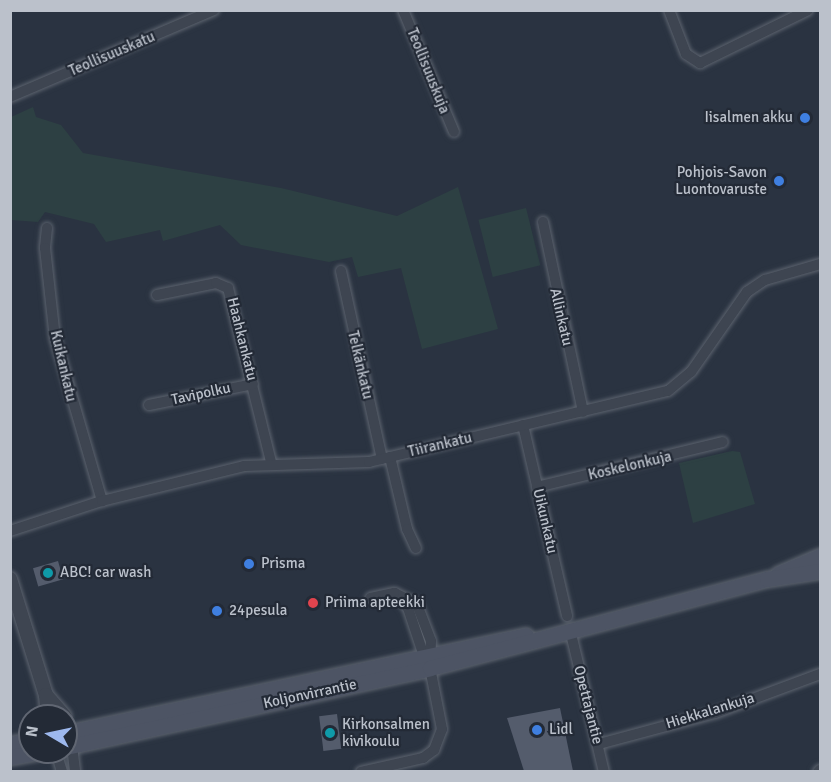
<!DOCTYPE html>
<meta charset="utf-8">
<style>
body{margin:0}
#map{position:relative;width:831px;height:782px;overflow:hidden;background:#2a3341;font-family:Signika,sans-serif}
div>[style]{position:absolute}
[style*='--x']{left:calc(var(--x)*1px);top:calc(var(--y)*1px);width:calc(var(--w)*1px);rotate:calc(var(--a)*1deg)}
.green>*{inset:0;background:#2d4043;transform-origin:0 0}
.building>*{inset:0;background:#545c6c;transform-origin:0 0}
.roads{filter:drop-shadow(0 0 2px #5c636e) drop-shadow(0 0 2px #5c636e)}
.minor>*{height:10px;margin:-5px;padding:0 5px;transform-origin:5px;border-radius:5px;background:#3e4551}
.tertiary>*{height:14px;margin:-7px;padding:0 7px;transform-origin:7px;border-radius:7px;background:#3e4551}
.secondary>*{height:15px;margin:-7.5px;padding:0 7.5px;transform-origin:7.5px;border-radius:7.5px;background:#4d5464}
.dots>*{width:16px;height:16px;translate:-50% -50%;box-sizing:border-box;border:3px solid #232a36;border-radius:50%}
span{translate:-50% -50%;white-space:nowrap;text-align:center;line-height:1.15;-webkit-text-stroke:4.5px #232a36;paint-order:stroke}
.street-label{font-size:15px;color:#bbc1cb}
.poi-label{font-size:15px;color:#bbc1cb}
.right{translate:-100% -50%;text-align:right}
.left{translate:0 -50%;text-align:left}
.frame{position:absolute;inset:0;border:12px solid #bbc1cb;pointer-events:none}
.north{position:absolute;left:18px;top:704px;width:60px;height:60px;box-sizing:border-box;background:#232a36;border:2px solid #606672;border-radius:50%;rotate:279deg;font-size:16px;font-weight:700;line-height:24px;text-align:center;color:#bbc1cb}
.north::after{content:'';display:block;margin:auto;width:21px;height:27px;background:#9db8ee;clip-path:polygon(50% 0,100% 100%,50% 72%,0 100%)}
</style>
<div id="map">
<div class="green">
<div style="clip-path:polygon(33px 107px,36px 117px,61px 125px,83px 153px,281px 188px,397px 216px,458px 187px,498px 329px,422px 349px,401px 268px,358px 277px,352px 257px,329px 262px,241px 245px,220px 225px,163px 241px,160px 230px,106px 242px,94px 224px,45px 212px,38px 222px,11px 220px,11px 117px)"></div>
<div style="left:526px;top:208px;width:59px;height:49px;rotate:76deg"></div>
<div style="clip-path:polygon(732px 451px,740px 452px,755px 504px,693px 523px,679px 463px)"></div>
</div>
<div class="building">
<div style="left:58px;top:561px;width:19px;height:26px;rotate:74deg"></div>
<div style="clip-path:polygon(560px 708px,573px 771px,524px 771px,507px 718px)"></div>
<div style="left:337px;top:714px;width:35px;height:18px;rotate:83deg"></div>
</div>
<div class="roads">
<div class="minor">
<div style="--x:403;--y:10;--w:132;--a:67.3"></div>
<div style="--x:669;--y:10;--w:47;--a:68.9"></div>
<div style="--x:686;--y:54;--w:17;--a:33"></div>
<div style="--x:700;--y:63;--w:120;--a:-26.1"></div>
<div style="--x:10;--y:97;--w:222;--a:-23.1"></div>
<div style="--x:543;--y:222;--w:194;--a:78.1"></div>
<div style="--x:47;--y:228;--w:20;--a:96"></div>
<div style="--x:45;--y:248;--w:91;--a:83.7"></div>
<div style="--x:55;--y:338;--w:170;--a:73.9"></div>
<div style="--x:341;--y:271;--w:192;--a:77.7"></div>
<div style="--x:157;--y:295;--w:60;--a:-11.5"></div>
<div style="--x:216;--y:283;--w:13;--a:23"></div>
<div style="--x:228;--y:288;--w:179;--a:76.1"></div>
<div style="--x:149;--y:405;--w:106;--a:-11.4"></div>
<div style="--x:523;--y:425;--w:196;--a:77"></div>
<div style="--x:390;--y:457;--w:74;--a:76.7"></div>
<div style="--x:407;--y:529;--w:21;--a:65"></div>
<div style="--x:537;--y:487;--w:191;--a:-13.6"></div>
<div style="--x:10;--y:531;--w:97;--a:-18.1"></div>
<div style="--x:102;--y:501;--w:146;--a:-13.8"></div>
<div style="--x:244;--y:466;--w:125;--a:-1.8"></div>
<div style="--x:369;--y:462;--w:307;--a:-13.4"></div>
<div style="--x:668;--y:391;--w:30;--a:-40"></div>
<div style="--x:691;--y:372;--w:98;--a:-55"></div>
<div style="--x:747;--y:292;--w:22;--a:-34"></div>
<div style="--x:765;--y:280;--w:57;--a:-16.2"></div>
<div style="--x:395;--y:593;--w:20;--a:49"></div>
<div style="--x:408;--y:608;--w:57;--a:71.6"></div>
<div style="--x:572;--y:638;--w:138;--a:76.6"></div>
<div style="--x:599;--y:744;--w:120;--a:-15"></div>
<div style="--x:715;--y:713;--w:112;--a:-20.4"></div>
<div style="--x:72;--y:746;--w:26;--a:83"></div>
<div style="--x:56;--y:752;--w:21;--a:73"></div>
<div style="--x:361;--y:772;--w:64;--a:-12.7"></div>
<div style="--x:423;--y:758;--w:14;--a:-36"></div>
<div style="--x:434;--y:750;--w:22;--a:-69"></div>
<div style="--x:442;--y:729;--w:62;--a:-101.1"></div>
<div style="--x:430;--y:668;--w:27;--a:-88"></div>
<div style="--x:431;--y:641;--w:40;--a:-111"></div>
<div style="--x:417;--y:604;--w:25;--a:-154"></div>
<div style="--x:394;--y:593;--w:24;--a:168"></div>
<div style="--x:818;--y:772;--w:3;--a:-45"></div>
</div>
<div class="tertiary">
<div style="--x:10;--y:579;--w:121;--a:72.8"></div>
<div style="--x:46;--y:695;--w:21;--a:85"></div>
<div style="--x:46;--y:695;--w:28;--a:49"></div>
</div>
<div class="secondary">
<div style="--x:778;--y:574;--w:46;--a:-23.2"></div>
<div style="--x:66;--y:733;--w:470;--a:-12"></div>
<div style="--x:10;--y:744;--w:20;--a:-11"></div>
<div style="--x:66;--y:747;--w:372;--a:-12.2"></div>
<div style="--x:430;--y:668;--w:349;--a:-14.8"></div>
<div style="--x:767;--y:579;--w:54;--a:-8.6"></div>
<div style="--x:10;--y:757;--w:28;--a:-10"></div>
</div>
</div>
<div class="dots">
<div style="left:805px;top:118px;background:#3f7fe0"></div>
<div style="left:779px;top:181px;background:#3f7fe0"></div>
<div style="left:249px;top:564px;background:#3f7fe0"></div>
<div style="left:48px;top:573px;background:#0f9aa8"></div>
<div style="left:313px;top:603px;background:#e0444e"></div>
<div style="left:217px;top:611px;background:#3f7fe0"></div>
<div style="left:537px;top:730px;background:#3f7fe0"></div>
<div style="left:330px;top:733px;background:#0f9aa8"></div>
</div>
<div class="street-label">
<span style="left:112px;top:54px;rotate:-23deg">Teollisuuskatu</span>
<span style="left:428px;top:71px;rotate:68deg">Teollisuuskuja</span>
<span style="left:561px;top:317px;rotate:77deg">Allinkatu</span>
<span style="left:242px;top:339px;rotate:76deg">Haahkankatu</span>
<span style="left:360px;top:365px;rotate:77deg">Telkänkatu</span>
<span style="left:63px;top:366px;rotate:77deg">Kuikankatu</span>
<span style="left:201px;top:394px;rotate:-12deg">Tavipolku</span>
<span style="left:440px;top:445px;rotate:-13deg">Tiirankatu</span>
<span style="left:630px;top:466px;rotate:-13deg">Koskelonkuja</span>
<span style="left:545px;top:521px;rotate:77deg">Uikunkatu</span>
<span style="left:310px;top:694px;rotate:-12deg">Koljonvirrantie</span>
<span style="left:588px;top:705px;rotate:76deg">Opettajantie</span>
<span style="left:710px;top:711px;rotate:-17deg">Hiekkalankuja</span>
</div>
<div class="poi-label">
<span class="right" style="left:793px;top:118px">Iisalmen akku</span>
<span class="right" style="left:767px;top:181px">Pohjois-Savon<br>Luontovaruste</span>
<span class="left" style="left:261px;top:564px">Prisma</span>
<span class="left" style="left:60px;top:573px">ABC! car wash</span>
<span class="left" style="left:325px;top:603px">Priima apteekki</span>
<span class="left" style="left:229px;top:611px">24pesula</span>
<span class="left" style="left:342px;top:733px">Kirkonsalmen<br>kivikoulu</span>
<span class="left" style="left:549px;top:730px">Lidl</span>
</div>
<div class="frame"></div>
<div class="north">N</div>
</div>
